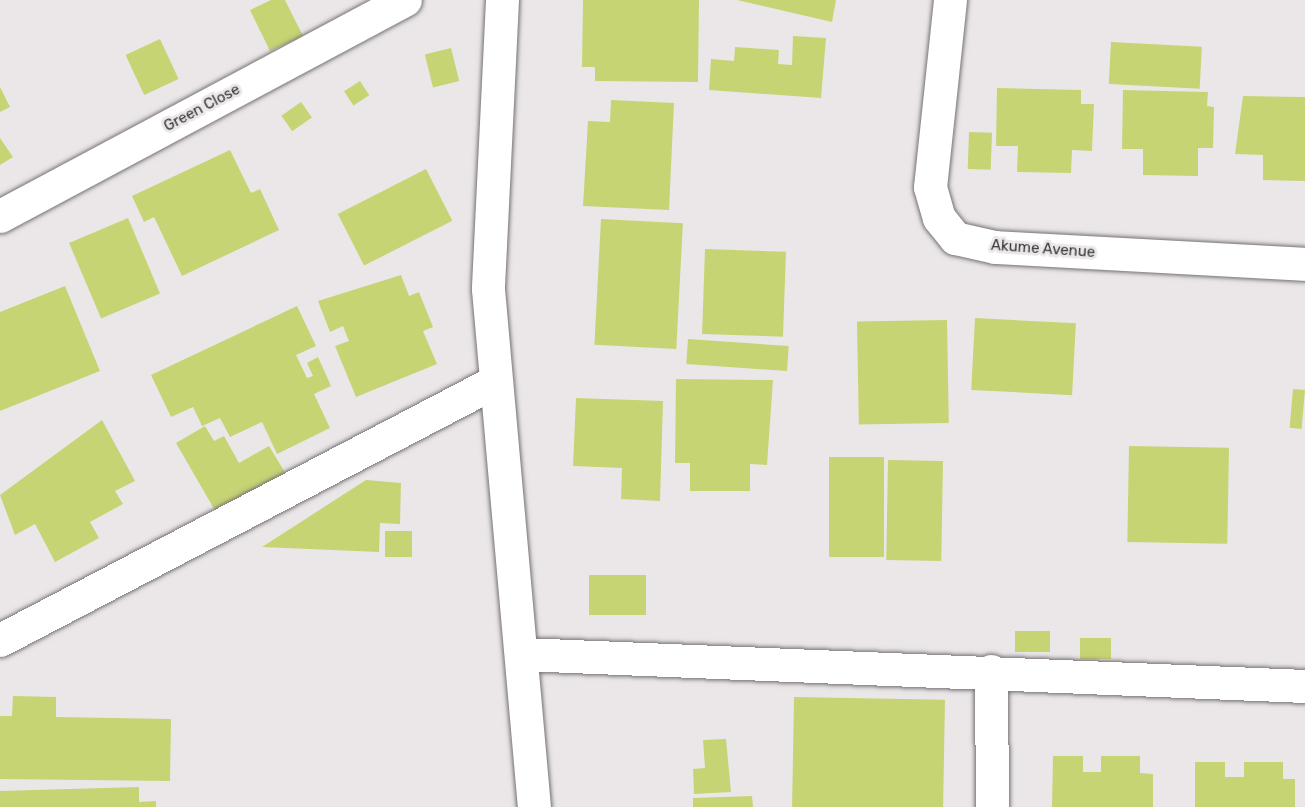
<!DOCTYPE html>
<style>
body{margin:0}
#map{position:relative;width:1305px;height:807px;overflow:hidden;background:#ebe7e9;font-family:Rubik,sans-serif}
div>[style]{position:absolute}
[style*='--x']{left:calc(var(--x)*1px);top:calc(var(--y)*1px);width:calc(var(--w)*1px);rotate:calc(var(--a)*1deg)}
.building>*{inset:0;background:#c7d474;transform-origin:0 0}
.roads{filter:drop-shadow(0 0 2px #767274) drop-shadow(0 0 2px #767274)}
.minor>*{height:33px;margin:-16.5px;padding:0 16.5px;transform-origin:16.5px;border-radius:16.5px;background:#fff}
span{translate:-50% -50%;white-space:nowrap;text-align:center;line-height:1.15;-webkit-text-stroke:6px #ebe7e9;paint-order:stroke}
.street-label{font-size:15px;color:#363435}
</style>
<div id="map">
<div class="building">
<div style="clip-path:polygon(271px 0,285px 0,303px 36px,270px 51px,250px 10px)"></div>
<div style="clip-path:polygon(583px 0,699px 0,698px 82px,595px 81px,595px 67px,582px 67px)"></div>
<div style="clip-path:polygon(737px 0,836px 0,832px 22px)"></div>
<div style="clip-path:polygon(793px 36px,826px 38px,821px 98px,709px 90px,711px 59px,734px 61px,735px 47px,779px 50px,778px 64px,792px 65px)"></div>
<div style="left:160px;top:39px;width:44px;height:38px;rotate:65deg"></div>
<div style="left:1111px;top:42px;width:91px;height:42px;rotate:3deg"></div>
<div style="left:451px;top:48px;width:34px;height:27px;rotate:76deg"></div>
<div style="left:360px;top:81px;width:17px;height:19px;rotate:57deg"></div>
<div style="clip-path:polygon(0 87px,10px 107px,0 112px)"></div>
<div style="clip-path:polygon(997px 88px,1081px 90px,1081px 104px,1094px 104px,1092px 151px,1072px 150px,1071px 173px,1017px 172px,1018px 146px,996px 146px)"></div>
<div style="clip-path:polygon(1123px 90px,1208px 92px,1207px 106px,1214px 107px,1213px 148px,1198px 148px,1198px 176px,1143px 175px,1143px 149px,1122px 149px)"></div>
<div style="clip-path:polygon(1243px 96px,1305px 97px,1305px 181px,1263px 180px,1263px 155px,1235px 154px)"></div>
<div style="clip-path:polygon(611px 100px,674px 103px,669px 210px,583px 206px,588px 121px,610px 122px)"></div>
<div style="left:301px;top:102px;width:19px;height:24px;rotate:55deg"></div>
<div style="left:969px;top:132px;width:23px;height:37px;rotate:2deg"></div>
<div style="clip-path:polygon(0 138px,13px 157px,0 165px)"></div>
<div style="clip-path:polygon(230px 150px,251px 193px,260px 189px,279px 230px,182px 276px,154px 217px,144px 222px,132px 196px)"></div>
<div style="left:426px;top:169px;width:58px;height:99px;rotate:63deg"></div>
<div style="left:128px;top:218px;width:82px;height:64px;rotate:67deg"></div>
<div style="left:601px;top:219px;width:82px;height:126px;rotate:3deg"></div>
<div style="left:705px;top:249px;width:81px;height:85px;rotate:2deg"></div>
<div style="clip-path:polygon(401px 275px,409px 296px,419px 292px,433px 327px,423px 331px,437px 364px,356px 397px,335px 346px,349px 341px,343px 326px,330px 332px,318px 301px)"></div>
<div style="clip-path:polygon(65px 286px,100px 371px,0 411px,0 312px)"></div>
<div style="clip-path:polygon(297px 306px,316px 346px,296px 355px,307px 378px,313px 376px,307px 363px,318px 357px,331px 386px,314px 394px,330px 428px,277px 454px,262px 422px,230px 437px,220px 418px,202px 426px,193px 407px,171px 417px,151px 375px)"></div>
<div style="left:975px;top:318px;width:101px;height:72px;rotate:3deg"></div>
<div style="left:947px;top:320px;width:103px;height:90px;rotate:89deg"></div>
<div style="left:688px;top:339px;width:101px;height:25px;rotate:4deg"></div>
<div style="clip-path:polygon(676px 379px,773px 380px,767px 465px,750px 464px,750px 491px,690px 491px,690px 463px,675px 463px)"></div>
<div style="left:1293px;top:389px;width:12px;height:39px;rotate:5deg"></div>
<div style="clip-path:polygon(576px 398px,663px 401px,660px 501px,621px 499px,622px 468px,573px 466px)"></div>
<div style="clip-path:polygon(102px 420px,135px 481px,115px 491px,123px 504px,90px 522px,99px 538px,55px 562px,35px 524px,15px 535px,0 495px)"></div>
<div style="clip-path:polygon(205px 426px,214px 441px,224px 436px,239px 463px,269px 446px,286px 474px,217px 514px,176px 443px)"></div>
<div style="left:1129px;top:446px;width:100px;height:96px;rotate:1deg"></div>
<div style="left:829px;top:457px;width:55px;height:100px"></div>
<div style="left:888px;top:460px;width:55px;height:100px;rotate:1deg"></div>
<div style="clip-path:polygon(366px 480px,401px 483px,400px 524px,380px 523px,379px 552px,262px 547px)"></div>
<div style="left:385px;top:531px;width:27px;height:26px"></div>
<div style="left:589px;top:575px;width:57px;height:40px"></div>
<div style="left:1015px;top:631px;width:35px;height:21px"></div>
<div style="left:1080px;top:638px;width:31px;height:21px"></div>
<div style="clip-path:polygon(13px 696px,56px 697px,56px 717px,171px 719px,170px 781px,0 779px,0 716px,12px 716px)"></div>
<div style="left:794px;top:697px;width:151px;height:110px;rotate:1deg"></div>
<div style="clip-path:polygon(726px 739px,731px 792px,694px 794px,693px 769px,705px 768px,703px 740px)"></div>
<div style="clip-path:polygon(1053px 756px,1083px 756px,1083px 772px,1101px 772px,1101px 756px,1140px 756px,1140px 773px,1153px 774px,1153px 807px,1052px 807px)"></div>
<div style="clip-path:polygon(1195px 762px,1225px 762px,1225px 777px,1244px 777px,1244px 762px,1283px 762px,1283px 779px,1295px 779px,1295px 807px,1195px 807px)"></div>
<div style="clip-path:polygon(139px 787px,139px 802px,156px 801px,156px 807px,0 807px,0 791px)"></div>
<div style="clip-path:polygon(752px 796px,753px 807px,693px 807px,693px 798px)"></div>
</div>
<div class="roads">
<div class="minor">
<div style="--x:502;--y:0;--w:289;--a:92.8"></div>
<div style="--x:488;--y:289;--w:520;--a:84.93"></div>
<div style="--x:950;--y:0;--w:188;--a:96.1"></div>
<div style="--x:930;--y:187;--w:32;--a:74"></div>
<div style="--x:939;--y:218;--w:26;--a:51"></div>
<div style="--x:955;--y:238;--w:41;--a:12.7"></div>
<div style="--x:995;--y:247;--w:310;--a:3.1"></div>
<div style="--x:0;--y:216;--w:459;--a:-28.1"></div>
<div style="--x:0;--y:640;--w:555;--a:-27.58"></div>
<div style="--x:522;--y:654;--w:784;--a:2.34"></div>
<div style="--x:991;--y:671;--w:136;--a:89.6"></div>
</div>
</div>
<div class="street-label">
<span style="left:202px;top:108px;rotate:-28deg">Green Close</span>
<span style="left:1043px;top:249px;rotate:4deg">Akume Avenue</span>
</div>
</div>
